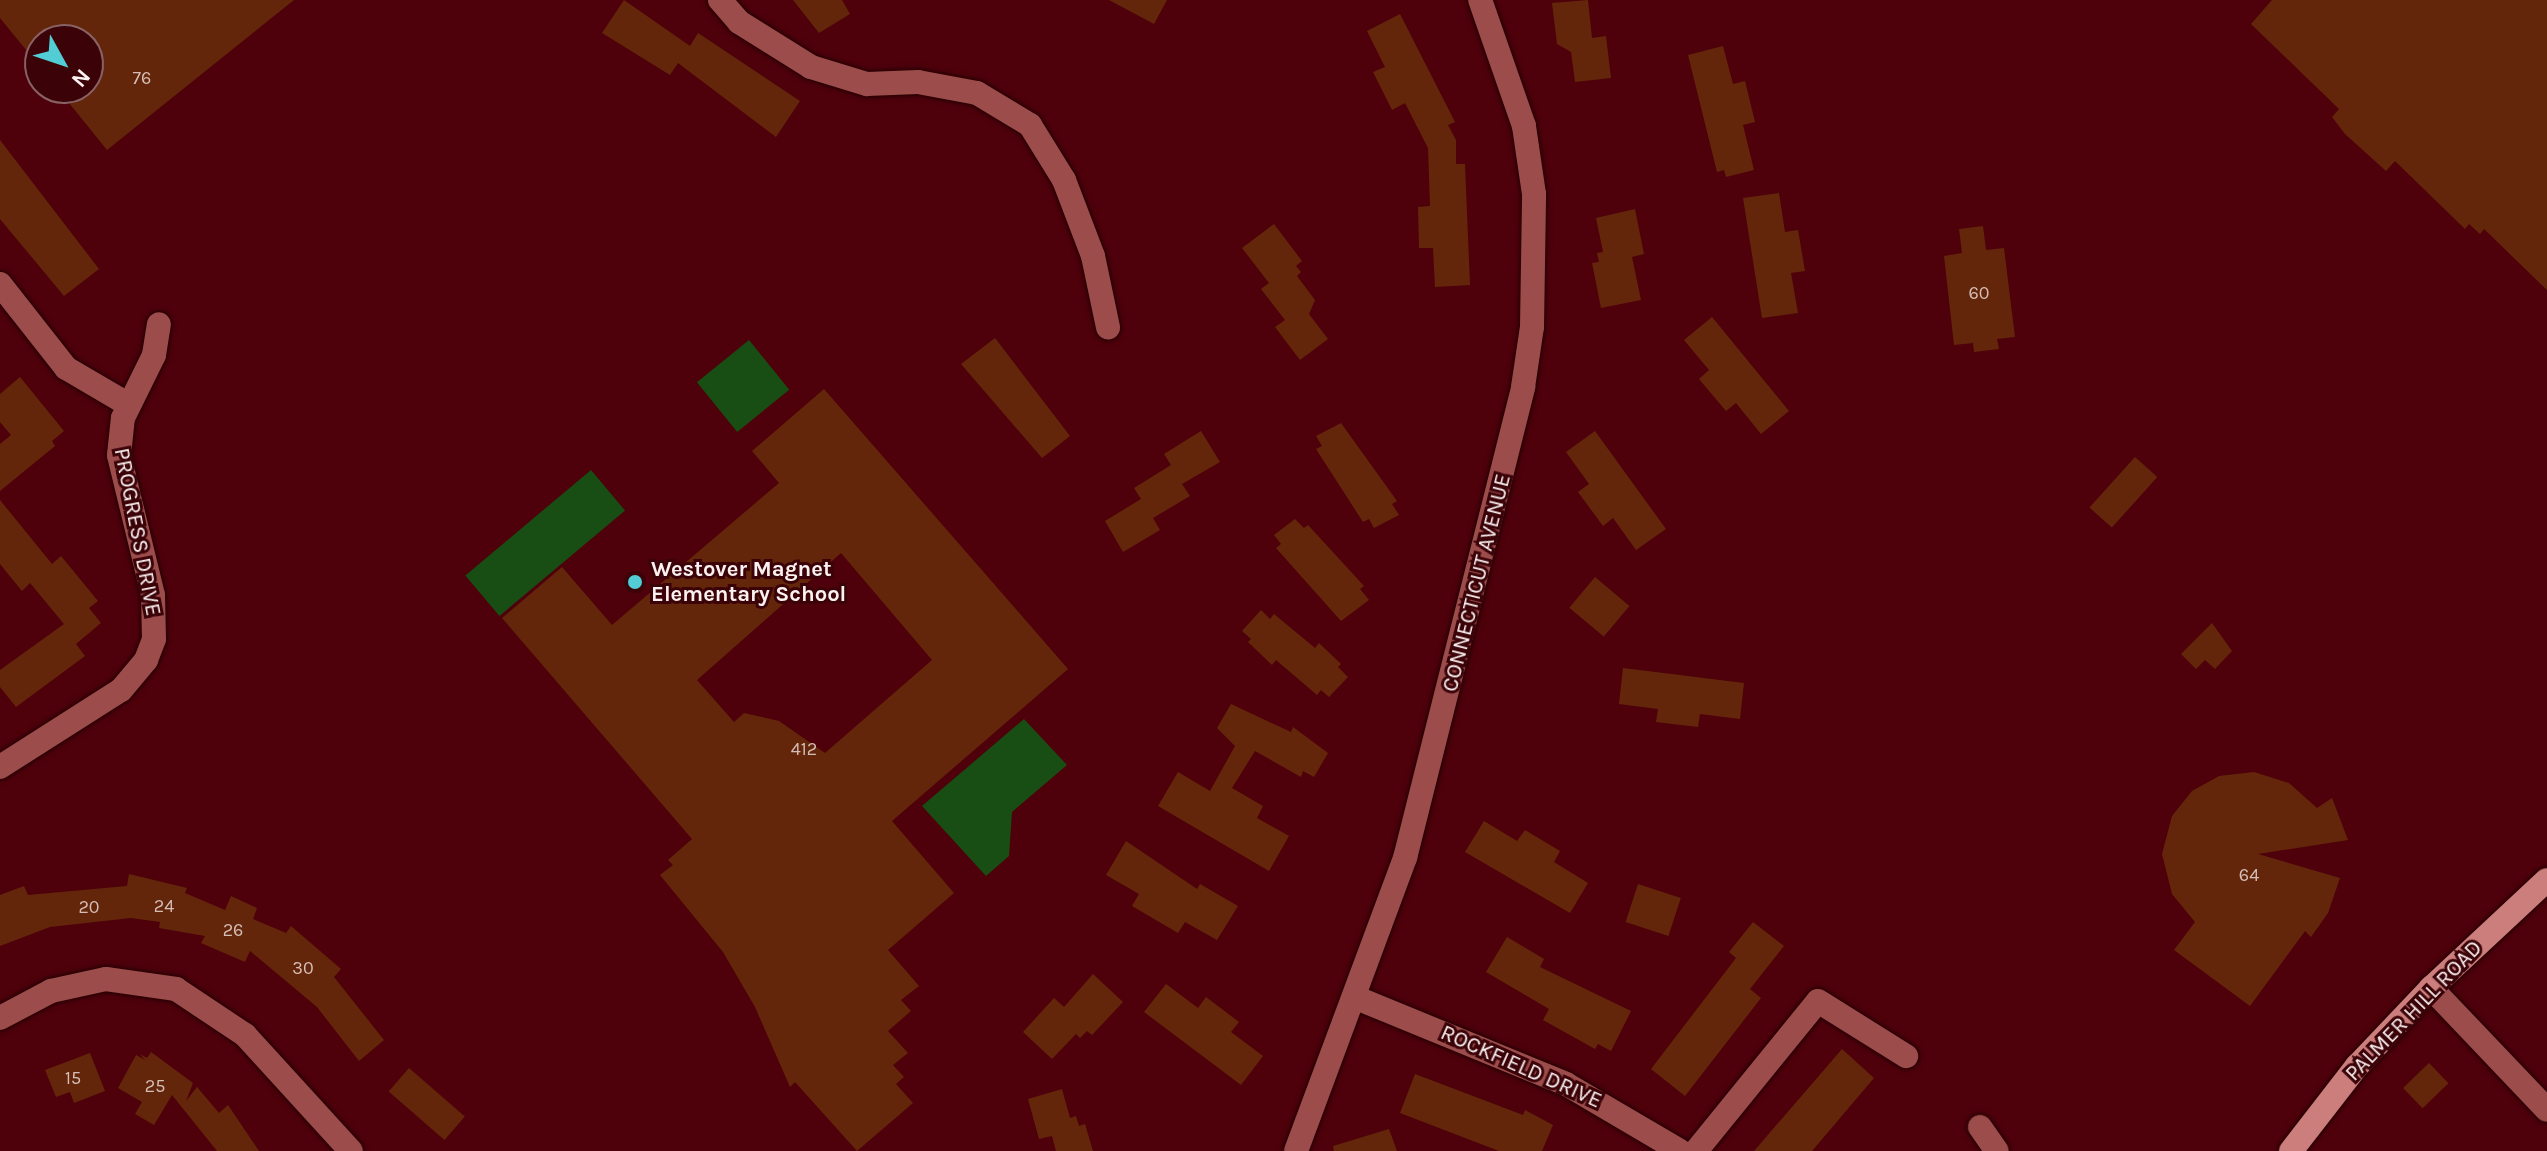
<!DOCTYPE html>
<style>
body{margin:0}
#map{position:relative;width:2547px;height:1151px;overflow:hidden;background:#4e010b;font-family:Karla,sans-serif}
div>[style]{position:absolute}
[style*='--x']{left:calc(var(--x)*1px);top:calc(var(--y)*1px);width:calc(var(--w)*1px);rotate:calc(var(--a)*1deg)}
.green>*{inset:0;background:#184e14;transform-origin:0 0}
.building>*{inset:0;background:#64260a;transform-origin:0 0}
.roads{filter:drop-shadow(0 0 2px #240103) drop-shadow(0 0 2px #240103)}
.minor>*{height:24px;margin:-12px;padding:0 12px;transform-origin:12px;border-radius:12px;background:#9b4c4b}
.major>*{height:24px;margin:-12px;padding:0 12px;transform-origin:12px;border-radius:12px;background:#cb7e7c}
.dots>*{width:22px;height:22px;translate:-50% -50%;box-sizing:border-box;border:4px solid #3b0308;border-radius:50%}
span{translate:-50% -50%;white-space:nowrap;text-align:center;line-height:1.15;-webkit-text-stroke:6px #3b0308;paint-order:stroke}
.number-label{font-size:18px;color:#d5beb7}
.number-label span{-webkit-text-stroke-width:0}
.street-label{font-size:22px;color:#fbf1f1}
.poi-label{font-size:22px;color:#fbf1f1;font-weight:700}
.left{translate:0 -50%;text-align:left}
.north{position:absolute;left:24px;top:24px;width:80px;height:80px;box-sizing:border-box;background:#3b0308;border:2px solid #886265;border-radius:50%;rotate:130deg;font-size:22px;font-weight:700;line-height:32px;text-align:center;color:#fbf1f1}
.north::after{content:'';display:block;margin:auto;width:28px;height:36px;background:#52ccd5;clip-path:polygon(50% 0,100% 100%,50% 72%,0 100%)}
</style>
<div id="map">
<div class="green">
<div style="left:749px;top:340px;width:64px;height:67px;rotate:51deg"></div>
<div style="left:591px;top:470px;width:53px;height:164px;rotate:50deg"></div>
<div style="clip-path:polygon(1024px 719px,1067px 765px,1012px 812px,1009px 856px,986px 876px,922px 806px)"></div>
</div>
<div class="building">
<div style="clip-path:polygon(0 0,294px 0,107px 150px,57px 88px,88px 88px,88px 40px,40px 40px,40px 67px,0 18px)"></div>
<div style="clip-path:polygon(624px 0,690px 46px,698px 33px,800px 101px,776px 137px,678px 63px,670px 75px,602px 33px)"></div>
<div style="clip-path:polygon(793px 0,842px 0,850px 14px,819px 33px)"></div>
<div style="clip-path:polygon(1109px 0,1167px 0,1154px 24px)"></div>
<div style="clip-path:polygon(1588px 0,1592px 38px,1606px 36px,1611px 78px,1575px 82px,1571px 52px,1557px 44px,1552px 3px)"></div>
<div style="clip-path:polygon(2272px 0,2547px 0,2547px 290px,2484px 229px,2480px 234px,2469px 224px,2465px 229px,2395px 161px,2386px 171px,2345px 134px,2332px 117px,2339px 109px,2251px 24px)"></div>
<div style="clip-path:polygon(1400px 14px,1455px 122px,1448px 125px,1456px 140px,1456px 164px,1465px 164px,1470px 285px,1435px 287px,1433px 248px,1419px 248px,1418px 207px,1430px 206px,1428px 148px,1405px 103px,1392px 110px,1373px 72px,1385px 67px,1367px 31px)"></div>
<div style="clip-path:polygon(1723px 46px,1733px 84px,1745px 81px,1755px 122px,1743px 125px,1754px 170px,1726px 177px,1724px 170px,1717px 172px,1688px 55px)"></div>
<div style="clip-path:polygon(0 140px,99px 269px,64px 296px,0 219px)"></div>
<div style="clip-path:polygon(1779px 193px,1785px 232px,1798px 230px,1805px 271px,1791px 273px,1798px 313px,1762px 318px,1743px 198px)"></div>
<div style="clip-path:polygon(1635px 209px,1644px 254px,1632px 257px,1641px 300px,1601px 308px,1592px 263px,1599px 262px,1597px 253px,1603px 252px,1596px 218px)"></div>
<div style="clip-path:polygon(1274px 224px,1302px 261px,1296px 266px,1301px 272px,1297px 276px,1315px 300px,1309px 314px,1328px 339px,1300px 360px,1275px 327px,1285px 320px,1261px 289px,1269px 283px,1242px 248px)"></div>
<div style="clip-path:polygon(1983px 226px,1986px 250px,2004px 248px,2015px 337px,1997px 339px,1999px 349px,1974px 352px,1973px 343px,1954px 345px,1944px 256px,1962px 253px,1959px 229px)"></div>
<div style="clip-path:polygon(1712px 317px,1789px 411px,1761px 434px,1736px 403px,1726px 411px,1699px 379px,1709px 370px,1684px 340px)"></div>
<div style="clip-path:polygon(995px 338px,1070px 436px,1042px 458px,961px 364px)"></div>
<div style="clip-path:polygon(20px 377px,64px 431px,52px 441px,55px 446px,0 491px,0 444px,11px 435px,0 422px,0 394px)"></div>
<div style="clip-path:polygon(evenodd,824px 389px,1068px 669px,892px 821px,954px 893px,888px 950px,919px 986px,901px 1000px,911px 1011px,888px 1031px,908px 1053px,893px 1065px,904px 1077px,896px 1084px,913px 1103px,857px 1151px,795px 1082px,790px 1087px,755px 1007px,723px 952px,660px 875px,673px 865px,668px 860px,692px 839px,502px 618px,562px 567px,612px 625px,779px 483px,752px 451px,824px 389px,841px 553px,932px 660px,825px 753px,779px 721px,744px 713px,734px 722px,697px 680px,841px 553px)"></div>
<div style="clip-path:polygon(1341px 423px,1397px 501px,1392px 504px,1399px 515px,1374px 528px,1369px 519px,1363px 522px,1316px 449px,1322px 446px,1316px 436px)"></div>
<div style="clip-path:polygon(1201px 431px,1220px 462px,1182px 484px,1190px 496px,1153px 518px,1160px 530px,1123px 552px,1105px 521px,1141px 499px,1134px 488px,1171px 465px,1164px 454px)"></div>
<div style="clip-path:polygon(1595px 431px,1666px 529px,1636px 550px,1613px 518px,1603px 526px,1578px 492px,1589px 484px,1566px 452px)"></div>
<div style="left:2135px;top:457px;width:30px;height:68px;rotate:42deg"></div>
<div style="clip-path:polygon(0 500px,52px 564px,61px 556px,98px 601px,89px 608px,101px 623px,76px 644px,85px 656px,16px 707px,0 687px,0 670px,64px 624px,30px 583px,22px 591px,0 564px)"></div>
<div style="clip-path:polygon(1295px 519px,1304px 528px,1308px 525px,1364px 586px,1360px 589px,1369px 600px,1341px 621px,1276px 548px,1281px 544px,1274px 535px)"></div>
<div style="left:1595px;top:577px;width:45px;height:40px;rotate:40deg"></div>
<div style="clip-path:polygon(1261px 610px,1270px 619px,1274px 614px,1315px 648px,1319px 643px,1341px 664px,1338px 667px,1348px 677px,1329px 697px,1321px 690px,1317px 695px,1276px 660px,1272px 665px,1248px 642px,1251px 639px,1242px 631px)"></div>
<div style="clip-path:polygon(2212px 623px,2232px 651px,2215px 669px,2205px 660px,2196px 669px,2181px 654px)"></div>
<div style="clip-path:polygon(1623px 668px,1744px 683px,1740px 719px,1700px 714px,1698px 727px,1656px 722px,1658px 709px,1619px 704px)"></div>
<div style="clip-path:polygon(1231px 704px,1291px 732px,1293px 727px,1328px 753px,1314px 777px,1303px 771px,1301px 777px,1255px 751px,1232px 788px,1263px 806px,1257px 818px,1289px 836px,1269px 871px,1158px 806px,1178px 772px,1210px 791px,1235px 746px,1217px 728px)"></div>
<div style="clip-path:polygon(2254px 772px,2289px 783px,2317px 808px,2332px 798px,2348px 840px,2258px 854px,2340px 878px,2328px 913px,2311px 937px,2305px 931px,2250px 1006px,2174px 950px,2195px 922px,2172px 894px,2162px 854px,2172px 816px,2192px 791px,2219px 776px)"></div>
<div style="clip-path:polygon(1484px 821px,1517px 841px,1525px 830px,1560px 851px,1554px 862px,1588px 883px,1570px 913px,1465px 852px)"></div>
<div style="clip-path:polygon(1126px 841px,1197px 889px,1200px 884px,1238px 906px,1217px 940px,1185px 922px,1178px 933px,1132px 906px,1139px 894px,1106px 875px)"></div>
<div style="clip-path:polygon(129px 874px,187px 888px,185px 893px,225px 910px,231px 896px,257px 908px,253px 919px,286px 933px,291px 926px,341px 969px,334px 977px,384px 1040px,359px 1061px,317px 1007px,250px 951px,245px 962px,201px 943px,205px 936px,159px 928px,160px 922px,131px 918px,50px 927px,0 946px,0 895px,24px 886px,28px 895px,127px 886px)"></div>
<div style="left:1638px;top:884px;width:45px;height:40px;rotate:18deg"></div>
<div style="clip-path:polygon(1753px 922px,1784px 946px,1750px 989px,1761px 998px,1685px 1096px,1651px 1069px,1736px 958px,1729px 952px)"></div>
<div style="clip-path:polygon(1507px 937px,1544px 959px,1540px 967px,1631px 1011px,1611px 1051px,1598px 1044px,1595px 1049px,1543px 1020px,1549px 1009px,1486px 972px)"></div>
<div style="clip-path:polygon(1093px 974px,1123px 1002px,1092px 1035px,1087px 1031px,1080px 1038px,1076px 1034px,1052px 1059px,1023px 1032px,1054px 998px,1064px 1007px)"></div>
<div style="clip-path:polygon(1166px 984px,1198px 1008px,1206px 997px,1239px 1022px,1231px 1032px,1263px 1056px,1241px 1085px,1144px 1012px)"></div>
<div style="clip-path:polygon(1842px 1049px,1874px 1078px,1812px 1151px,1754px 1151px)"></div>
<div style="clip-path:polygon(151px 1052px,193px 1083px,186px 1101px,197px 1087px,219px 1113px,228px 1105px,259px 1151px,217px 1151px,172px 1095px,154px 1125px,135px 1114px,142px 1102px,118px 1088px,136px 1055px,145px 1060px,140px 1054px,147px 1058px)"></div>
<div style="clip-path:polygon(90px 1053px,105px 1091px,74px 1103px,70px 1092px,56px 1097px,45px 1070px)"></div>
<div style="left:2429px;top:1063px;width:28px;height:36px;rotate:46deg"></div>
<div style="left:409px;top:1068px;width:74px;height:31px;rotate:41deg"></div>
<div style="clip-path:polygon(1415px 1074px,1523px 1115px,1525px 1110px,1553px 1125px,1542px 1151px,1499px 1151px,1400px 1113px)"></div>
<div style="clip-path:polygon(1062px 1089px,1070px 1118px,1076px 1116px,1079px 1126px,1085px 1124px,1093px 1151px,1056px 1151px,1052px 1136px,1039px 1139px,1028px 1099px)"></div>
<div style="clip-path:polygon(1389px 1129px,1397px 1151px,1334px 1151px,1333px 1146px)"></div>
</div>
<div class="roads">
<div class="minor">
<div style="--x:720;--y:0;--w:29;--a:49"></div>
<div style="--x:739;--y:22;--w:85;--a:32"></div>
<div style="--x:811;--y:67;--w:59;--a:16.9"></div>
<div style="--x:867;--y:84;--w:51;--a:-2.2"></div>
<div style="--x:918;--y:82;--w:60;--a:10.6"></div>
<div style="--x:977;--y:93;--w:62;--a:31.1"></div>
<div style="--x:1030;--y:125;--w:65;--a:58.3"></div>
<div style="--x:1064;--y:180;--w:81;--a:69.1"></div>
<div style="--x:1093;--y:256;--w:73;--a:78.1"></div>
<div style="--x:0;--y:284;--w:107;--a:51.8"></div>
<div style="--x:66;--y:368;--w:73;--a:30.4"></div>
<div style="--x:0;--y:767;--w:143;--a:-32.5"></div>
<div style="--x:121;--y:690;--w:39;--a:-50"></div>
<div style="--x:146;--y:660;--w:22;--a:-69"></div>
<div style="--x:154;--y:639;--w:44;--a:-91.3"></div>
<div style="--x:153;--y:595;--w:144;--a:-103.7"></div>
<div style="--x:119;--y:455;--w:37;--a:-84"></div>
<div style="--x:123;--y:418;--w:70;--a:-63.8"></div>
<div style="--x:154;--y:355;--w:31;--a:-81"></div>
<div style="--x:2431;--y:988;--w:168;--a:46.4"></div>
<div style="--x:1354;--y:997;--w:229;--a:22.3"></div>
<div style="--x:1566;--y:1084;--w:132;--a:30.4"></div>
<div style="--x:0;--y:1018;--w:58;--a:-27.9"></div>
<div style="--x:51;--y:991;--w:56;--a:-12.3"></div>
<div style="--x:106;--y:979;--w:71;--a:8.1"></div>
<div style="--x:176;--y:989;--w:83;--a:33.7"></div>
<div style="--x:245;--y:1035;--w:157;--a:47.6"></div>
<div style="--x:1980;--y:1127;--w:29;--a:55"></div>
<div style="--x:1296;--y:1151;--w:313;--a:-69.6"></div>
<div style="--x:1405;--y:858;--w:486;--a:-75.9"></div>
<div style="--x:1523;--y:387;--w:61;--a:-81.5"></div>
<div style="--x:1532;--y:327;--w:133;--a:-89.1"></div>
<div style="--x:1534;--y:194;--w:69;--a:-98.4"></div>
<div style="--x:1524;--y:126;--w:133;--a:-109.2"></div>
<div style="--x:1696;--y:1151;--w:193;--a:-50.9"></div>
<div style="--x:1818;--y:1001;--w:104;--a:32"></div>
</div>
<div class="major">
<div style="--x:2291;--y:1151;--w:108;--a:-52.2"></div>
<div style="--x:2357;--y:1066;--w:108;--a:-46.5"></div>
<div style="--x:2431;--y:988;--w:158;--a:-43"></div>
</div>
</div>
<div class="dots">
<div style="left:635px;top:582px;background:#52ccd5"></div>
</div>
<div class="number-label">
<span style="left:142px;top:78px">76</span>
<span style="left:1979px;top:293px">60</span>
<span style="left:804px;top:749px">412</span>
<span style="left:2249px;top:875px">64</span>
<span style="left:164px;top:906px">24</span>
<span style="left:89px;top:907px">20</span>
<span style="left:233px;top:930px">26</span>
<span style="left:303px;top:968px">30</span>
<span style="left:73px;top:1078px">15</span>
<span style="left:155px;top:1086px">25</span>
</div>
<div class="street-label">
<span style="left:137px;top:532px;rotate:79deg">PROGRESS DRIVE</span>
<span style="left:1477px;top:583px;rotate:-76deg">CONNECTICUT AVENUE</span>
<span style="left:2414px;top:1011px;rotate:-46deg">PALMER HILL ROAD</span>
<span style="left:1521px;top:1067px;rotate:24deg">ROCKFIELD DRIVE</span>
</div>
<div class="poi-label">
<span class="left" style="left:651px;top:582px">Westover Magnet<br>Elementary School</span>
</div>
<div class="north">N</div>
</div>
